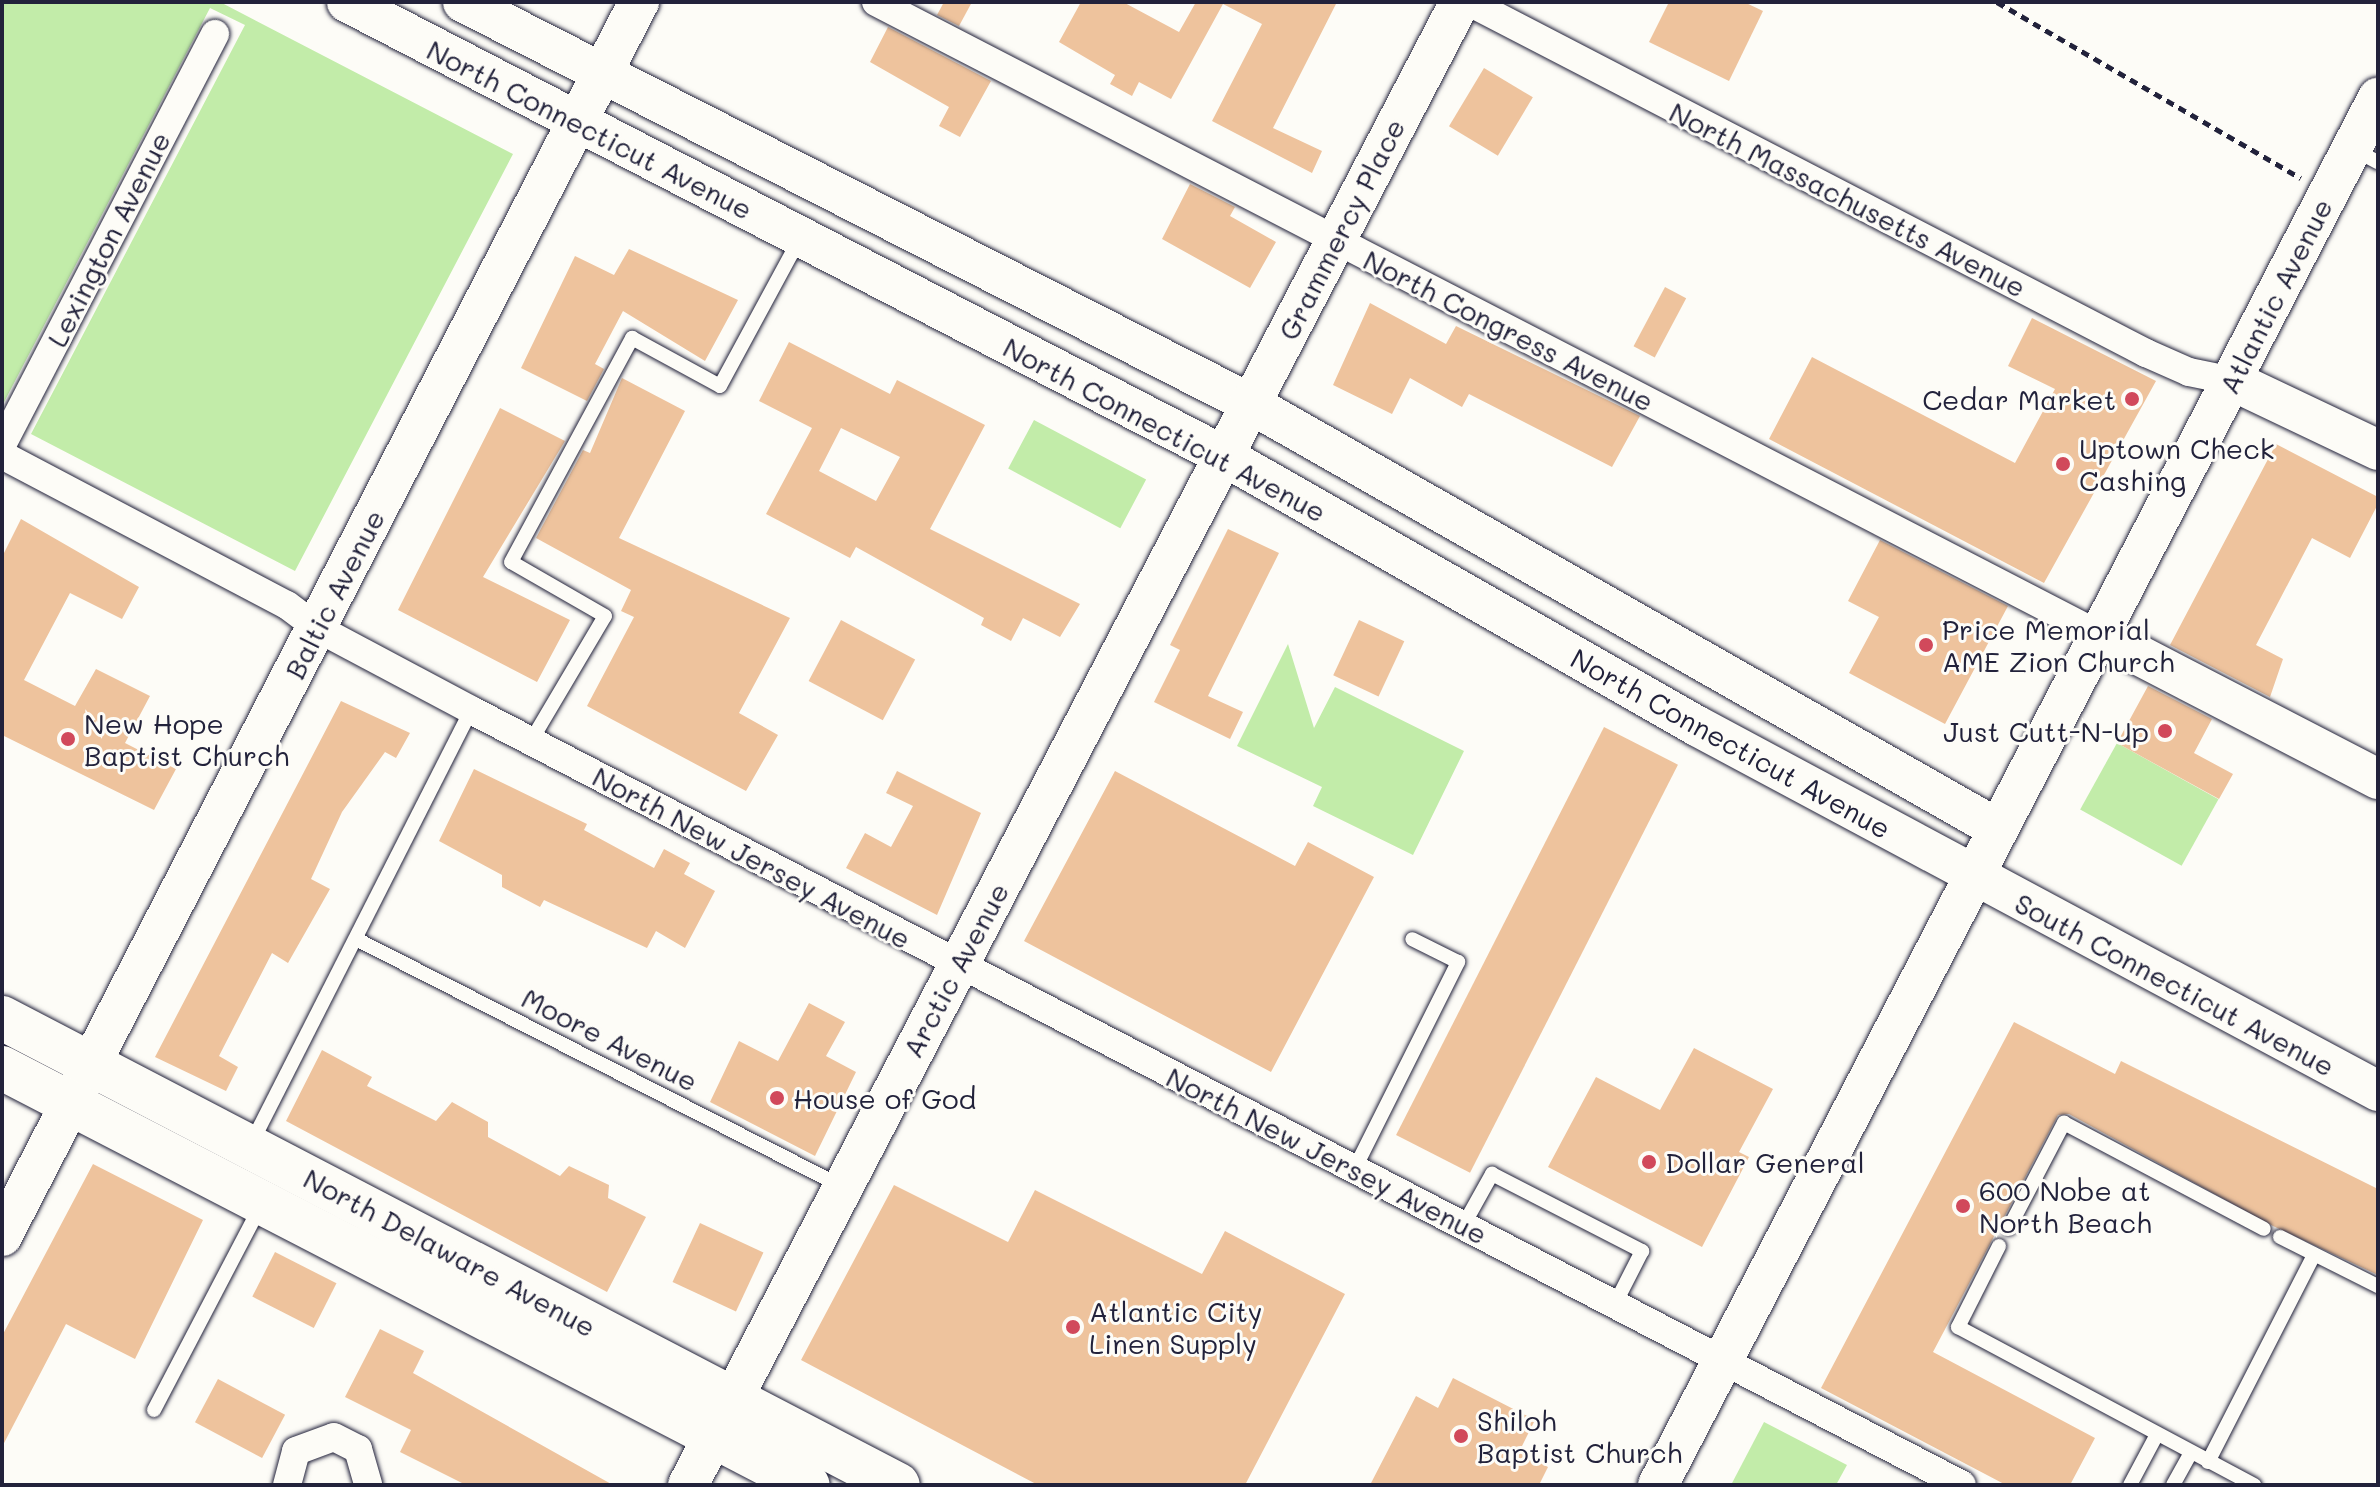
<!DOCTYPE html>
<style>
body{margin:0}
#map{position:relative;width:2380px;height:1487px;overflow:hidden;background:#fdfcf7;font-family:Mali,sans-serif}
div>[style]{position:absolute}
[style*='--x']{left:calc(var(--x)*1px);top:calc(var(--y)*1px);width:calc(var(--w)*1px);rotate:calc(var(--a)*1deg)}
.green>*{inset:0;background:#c2eca9;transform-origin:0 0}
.building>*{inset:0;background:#eec39d;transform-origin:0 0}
.path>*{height:5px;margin-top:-2.5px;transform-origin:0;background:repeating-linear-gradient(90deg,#22223b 0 8px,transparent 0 14px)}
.roads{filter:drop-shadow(0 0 2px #22223b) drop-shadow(0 0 2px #22223b)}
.lane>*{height:14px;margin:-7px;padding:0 7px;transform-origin:7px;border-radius:7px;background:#fdfcf7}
.street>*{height:28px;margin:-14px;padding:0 14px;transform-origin:14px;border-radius:14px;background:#fdfcf7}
.secondary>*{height:40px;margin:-20px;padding:0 20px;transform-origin:20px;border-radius:20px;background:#fdfcf7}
.highway>*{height:44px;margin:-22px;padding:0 22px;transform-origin:22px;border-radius:22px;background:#fdfcf7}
.dots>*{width:22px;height:22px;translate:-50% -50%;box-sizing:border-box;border:4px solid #fdfcf7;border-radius:50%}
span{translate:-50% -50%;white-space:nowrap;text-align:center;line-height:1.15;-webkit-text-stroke:6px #fdfcf7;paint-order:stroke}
.street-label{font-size:28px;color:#22223b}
.poi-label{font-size:28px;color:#22223b}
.right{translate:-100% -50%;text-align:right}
.left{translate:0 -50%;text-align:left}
.frame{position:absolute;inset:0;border:4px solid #22223b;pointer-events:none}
</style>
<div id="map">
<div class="green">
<div style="clip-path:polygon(2px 2px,220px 2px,513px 154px,295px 571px,31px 434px,245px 25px,210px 8px,2px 406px)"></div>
<div style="left:1034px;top:420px;width:127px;height:55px;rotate:28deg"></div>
<div style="clip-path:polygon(1288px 644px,1314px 728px,1335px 687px,1464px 751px,1413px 855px,1313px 806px,1322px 787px,1237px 746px)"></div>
<div style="left:2117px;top:743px;width:116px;height:76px;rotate:29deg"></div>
<div style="clip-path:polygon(1764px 1422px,1847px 1465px,1836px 1485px,1731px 1485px)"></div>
</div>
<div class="building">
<div style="clip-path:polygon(944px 2px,972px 2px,959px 26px,937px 15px)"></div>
<div style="clip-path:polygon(1081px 2px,1123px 2px,1179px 32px,1196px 2px,1337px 2px,1273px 128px,1322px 151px,1312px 173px,1212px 121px,1262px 24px,1223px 4px,1171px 99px,1139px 82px,1132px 96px,1110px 84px,1115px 75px,1059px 42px)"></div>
<div style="clip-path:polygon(1669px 2px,1744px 2px,1763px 11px,1729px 81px,1649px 42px)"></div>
<div style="clip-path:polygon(888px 27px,991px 81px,960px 137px,939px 126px,949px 107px,870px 62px)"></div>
<div style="left:1484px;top:68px;width:57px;height:68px;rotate:31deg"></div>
<div style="clip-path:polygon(1190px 184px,1235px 207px,1230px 216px,1276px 242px,1250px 288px,1162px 239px)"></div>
<div style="clip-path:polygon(629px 249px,738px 300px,705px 361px,623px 311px,595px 364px,604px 369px,587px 401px,521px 368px,575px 256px,614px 275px)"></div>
<div style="left:1665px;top:287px;width:24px;height:67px;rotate:28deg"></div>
<div style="clip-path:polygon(1370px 303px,1446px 344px,1456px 326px,1640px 416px,1612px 467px,1469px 394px,1462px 407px,1410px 378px,1392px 414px,1333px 385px)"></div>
<div style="clip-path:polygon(2032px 318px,2156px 381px,2044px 583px,1769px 439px,1812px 357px,2015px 463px,2055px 389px,2008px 366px)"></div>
<div style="clip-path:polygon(evenodd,789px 342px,890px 394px,897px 380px,985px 425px,930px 529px,1080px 604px,1060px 637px,1023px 618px,1011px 641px,981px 625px,984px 618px,856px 547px,850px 558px,766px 514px,812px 428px,759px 401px,789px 342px,841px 428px,900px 457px,876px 501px,819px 471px,841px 428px)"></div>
<div style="clip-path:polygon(622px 378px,685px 411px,619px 538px,790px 618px,739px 713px,778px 735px,746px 791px,587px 706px,634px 617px,621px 611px,631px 590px,536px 538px,583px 450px,590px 453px)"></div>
<div style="clip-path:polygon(500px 408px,565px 441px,483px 577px,570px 620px,537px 682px,398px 610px)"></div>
<div style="clip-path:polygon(2276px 444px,2378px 497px,2378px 504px,2350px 558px,2312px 538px,2256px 645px,2283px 659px,2270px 697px,2170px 645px)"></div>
<div style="clip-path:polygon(21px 519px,139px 587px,122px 619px,70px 593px,24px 680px,75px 706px,96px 669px,150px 696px,125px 743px,176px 769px,154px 810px,2px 735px,2px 557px)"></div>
<div style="clip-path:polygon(1228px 529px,1279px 553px,1208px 696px,1243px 712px,1230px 739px,1154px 702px,1180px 650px,1170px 645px)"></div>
<div style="clip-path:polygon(1880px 540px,2008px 606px,1945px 724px,1849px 673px,1879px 617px,1848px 601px)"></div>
<div style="left:841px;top:620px;width:84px;height:69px;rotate:28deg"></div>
<div style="left:1359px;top:620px;width:50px;height:61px;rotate:25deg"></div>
<div style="clip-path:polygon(2148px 686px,2212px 719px,2194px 753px,2233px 774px,2219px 799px,2117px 743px)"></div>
<div style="clip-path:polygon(341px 701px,410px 733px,396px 758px,385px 752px,342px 812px,311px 879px,330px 889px,288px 963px,272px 953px,219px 1056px,238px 1067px,226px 1091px,155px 1057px)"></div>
<div style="left:1604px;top:727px;width:83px;height:458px;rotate:27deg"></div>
<div style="clip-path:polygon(474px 769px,587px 824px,584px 830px,654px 868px,664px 849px,690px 863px,684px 874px,715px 891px,685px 948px,656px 931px,647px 948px,544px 900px,540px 907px,502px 887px,502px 875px,439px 841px)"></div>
<div style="clip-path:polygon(897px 771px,981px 813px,937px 915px,846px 868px,865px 833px,891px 847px,913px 806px,886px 793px)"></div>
<div style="clip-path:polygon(1115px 771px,1295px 866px,1308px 842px,1374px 877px,1271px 1072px,1024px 941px)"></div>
<div style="clip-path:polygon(809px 1003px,845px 1022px,826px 1056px,856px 1072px,815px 1156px,710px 1102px,739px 1041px,778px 1061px)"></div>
<div style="clip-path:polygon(2014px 1022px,2115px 1074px,2121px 1061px,2378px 1189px,2378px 1275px,2273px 1226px,2069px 1114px,2058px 1115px,1933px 1352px,2095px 1438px,2070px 1485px,2006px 1485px,1821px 1388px)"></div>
<div style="clip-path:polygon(1694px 1048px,1773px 1089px,1739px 1152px,1749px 1157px,1702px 1247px,1548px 1167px,1596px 1077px,1660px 1110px)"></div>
<div style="clip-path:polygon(322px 1050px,372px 1077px,367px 1086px,436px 1121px,452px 1102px,488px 1122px,488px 1137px,560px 1176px,569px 1166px,609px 1185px,608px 1198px,646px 1217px,607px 1292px,286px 1121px)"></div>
<div style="clip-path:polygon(93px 1164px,203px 1220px,135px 1359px,66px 1324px,2px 1447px,2px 1336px)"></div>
<div style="clip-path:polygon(894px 1185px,1008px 1242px,1035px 1190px,1202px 1274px,1225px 1231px,1345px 1294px,1245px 1485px,1038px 1485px,801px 1360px)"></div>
<div style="left:700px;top:1223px;width:70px;height:65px;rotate:25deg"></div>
<div style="left:275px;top:1252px;width:69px;height:50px;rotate:27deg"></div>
<div style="clip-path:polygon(380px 1329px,424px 1351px,413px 1373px,613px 1485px,466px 1485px,400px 1452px,411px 1430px,345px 1397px)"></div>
<div style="clip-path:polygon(1453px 1378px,1535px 1420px,1519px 1452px,1548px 1467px,1539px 1485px,1370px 1485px,1416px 1396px,1438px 1408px)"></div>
<div style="left:218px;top:1379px;width:76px;height:49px;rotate:28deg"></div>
</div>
<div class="path">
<div style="--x:1997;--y:2;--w:351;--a:30.1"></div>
</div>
<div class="roads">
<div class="lane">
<div style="--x:2355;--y:150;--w:26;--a:28"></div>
<div style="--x:531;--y:741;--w:145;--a:-59.4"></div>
<div style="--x:605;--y:616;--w:108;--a:-150.1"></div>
<div style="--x:511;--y:562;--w:255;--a:-61.6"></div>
<div style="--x:632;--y:338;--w:100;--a:28.6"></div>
<div style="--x:720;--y:386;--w:168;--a:-61.6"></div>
<div style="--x:356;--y:939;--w:544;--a:26.99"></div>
<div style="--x:252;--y:1142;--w:484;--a:-63.1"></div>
<div style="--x:1354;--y:1170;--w:233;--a:-63.4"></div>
<div style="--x:1458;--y:962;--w:51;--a:-153.4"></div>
<div style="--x:1463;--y:1226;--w:60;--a:-60.9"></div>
<div style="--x:1492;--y:1174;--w:169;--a:27.2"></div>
<div style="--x:1642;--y:1251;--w:59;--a:117"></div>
<div style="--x:2009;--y:1228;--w:119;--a:-62.4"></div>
<div style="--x:2064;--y:1123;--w:226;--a:27.9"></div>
<div style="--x:2280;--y:1237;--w:110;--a:26.6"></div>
<div style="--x:1999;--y:1246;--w:91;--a:116.8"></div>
<div style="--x:1958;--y:1327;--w:336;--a:28.1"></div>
<div style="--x:154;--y:1410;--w:229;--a:-62.4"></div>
<div style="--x:2208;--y:1462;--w:233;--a:-62.9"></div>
<div style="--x:2130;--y:1485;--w:55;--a:-62"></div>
<div style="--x:2173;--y:1485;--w:37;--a:-61"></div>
</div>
<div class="street">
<div style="--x:876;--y:2;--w:1378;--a:27.35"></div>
<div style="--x:1469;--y:2;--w:763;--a:27.41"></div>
<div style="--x:2146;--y:353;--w:47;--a:23.8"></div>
<div style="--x:2189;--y:372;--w:45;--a:11.6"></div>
<div style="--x:2;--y:445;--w:463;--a:-62.6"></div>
<div style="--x:2;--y:455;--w:322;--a:27.8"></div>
<div style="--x:287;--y:605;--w:38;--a:37"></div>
<div style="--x:317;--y:628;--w:174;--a:28"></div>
<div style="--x:471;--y:710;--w:1680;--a:27.46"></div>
<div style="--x:287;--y:1485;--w:35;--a:-75"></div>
<div style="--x:296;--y:1451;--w:40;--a:-20.2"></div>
<div style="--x:334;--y:1437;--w:27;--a:27"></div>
<div style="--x:358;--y:1449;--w:37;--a:74"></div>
</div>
<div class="secondary">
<div style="--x:347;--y:2;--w:985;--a:27.37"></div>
<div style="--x:1222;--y:455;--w:547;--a:29.71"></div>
<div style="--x:1697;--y:726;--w:773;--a:28.19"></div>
<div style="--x:463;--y:2;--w:882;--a:27.03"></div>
<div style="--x:1249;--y:403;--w:862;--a:29.63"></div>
<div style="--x:2233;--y:381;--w:161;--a:25.4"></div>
<div style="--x:2100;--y:635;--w:313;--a:27.4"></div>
<div style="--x:2;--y:1236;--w:1389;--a:-62.7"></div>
<div style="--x:688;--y:1485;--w:1672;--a:-62.5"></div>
<div style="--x:1658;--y:1485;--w:1563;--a:-62.57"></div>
</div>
<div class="highway">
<div style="--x:2;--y:1018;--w:1010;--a:27.53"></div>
<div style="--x:2;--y:1068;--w:907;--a:27.36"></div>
</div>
</div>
<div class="dots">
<div style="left:2132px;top:399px;background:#d1495b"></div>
<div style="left:2063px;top:464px;background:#d1495b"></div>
<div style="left:1926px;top:645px;background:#d1495b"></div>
<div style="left:2165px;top:731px;background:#d1495b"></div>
<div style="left:68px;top:739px;background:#d1495b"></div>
<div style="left:777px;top:1098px;background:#d1495b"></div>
<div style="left:1649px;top:1162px;background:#d1495b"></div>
<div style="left:1963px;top:1206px;background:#d1495b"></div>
<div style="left:1073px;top:1327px;background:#d1495b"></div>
<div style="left:1461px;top:1436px;background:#d1495b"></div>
</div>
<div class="street-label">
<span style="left:590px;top:129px;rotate:27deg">North Connecticut Avenue</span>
<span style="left:1848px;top:199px;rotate:27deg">North Massachusetts Avenue</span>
<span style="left:1341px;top:229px;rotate:-63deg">Grammercy Place</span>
<span style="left:108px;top:239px;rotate:-63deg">Lexington Avenue</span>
<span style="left:2275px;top:296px;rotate:-63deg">Atlantic Avenue</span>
<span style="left:1509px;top:330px;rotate:27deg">North Congress Avenue</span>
<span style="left:1165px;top:429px;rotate:28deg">North Connecticut Avenue</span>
<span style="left:334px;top:594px;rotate:-63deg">Baltic Avenue</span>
<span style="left:1731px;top:743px;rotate:29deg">North Connecticut Avenue</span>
<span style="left:752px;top:857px;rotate:28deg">North New Jersey Avenue</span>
<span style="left:955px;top:970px;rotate:-62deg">Arctic Avenue</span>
<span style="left:2175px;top:984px;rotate:28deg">South Connecticut Avenue</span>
<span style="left:610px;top:1039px;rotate:27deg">Moore Avenue</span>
<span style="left:1327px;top:1155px;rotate:27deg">North New Jersey Avenue</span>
<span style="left:450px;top:1252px;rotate:28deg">North Delaware Avenue</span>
</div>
<div class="poi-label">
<span class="right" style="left:2116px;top:399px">Cedar Market</span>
<span class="left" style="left:2079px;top:464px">Uptown Check<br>Cashing</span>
<span class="left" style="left:1942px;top:645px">Price Memorial<br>AME Zion Church</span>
<span class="left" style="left:84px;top:739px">New Hope<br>Baptist Church</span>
<span class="right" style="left:2149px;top:731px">Just Cutt-N-Up</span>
<span class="left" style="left:793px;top:1098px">House of God</span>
<span class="left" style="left:1665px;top:1162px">Dollar General</span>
<span class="left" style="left:1979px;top:1206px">600 Nobe at<br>North Beach</span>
<span class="left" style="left:1089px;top:1327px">Atlantic City<br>Linen Supply</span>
<span class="left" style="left:1477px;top:1436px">Shiloh<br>Baptist Church</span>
</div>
<div class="frame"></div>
</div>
